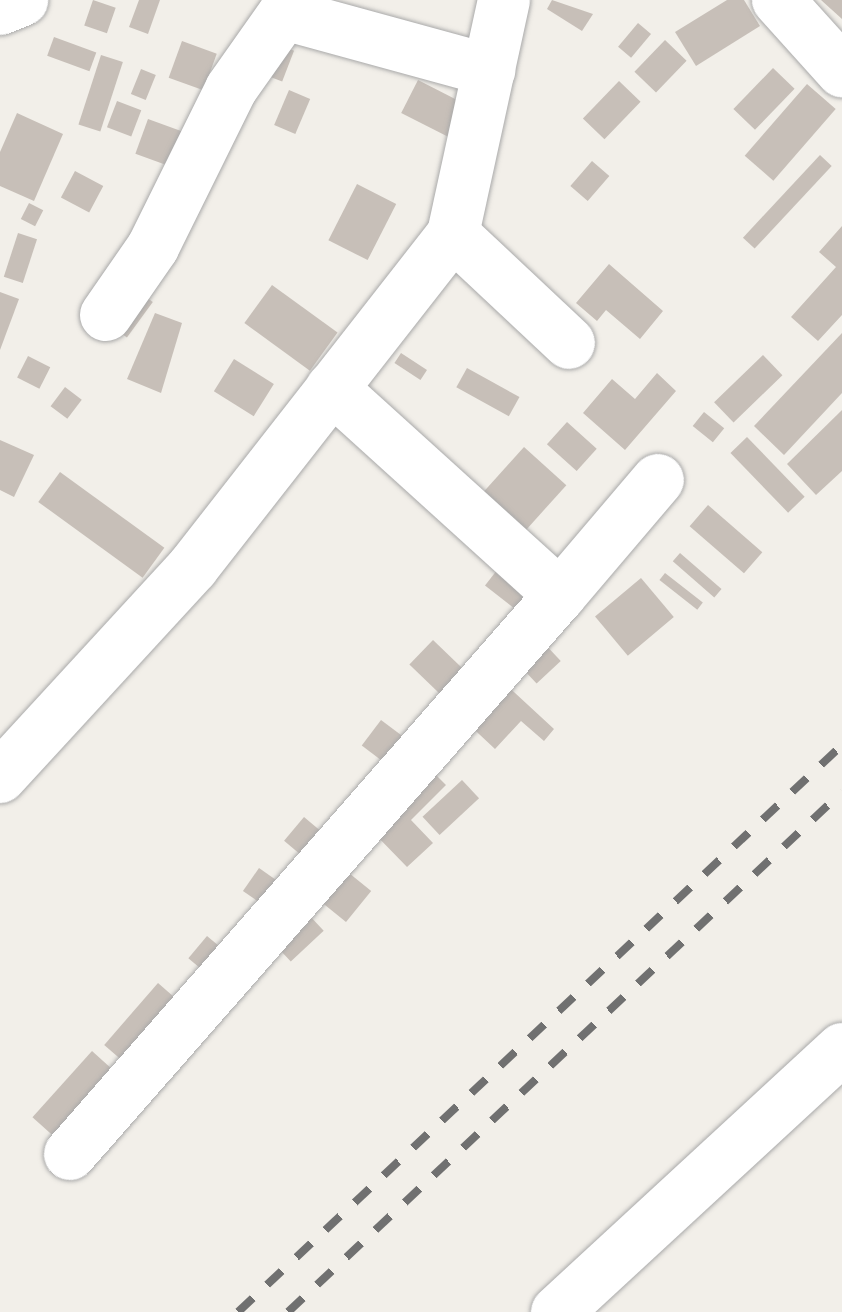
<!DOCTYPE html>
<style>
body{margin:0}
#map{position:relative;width:842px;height:1312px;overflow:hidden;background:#f2efe9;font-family:Mulish,sans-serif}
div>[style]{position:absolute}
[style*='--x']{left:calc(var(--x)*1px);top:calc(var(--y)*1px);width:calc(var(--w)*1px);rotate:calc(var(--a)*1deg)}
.building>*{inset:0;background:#c7bfb8;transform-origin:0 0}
.roads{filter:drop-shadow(0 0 2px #a9a9a9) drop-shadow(0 0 2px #a9a9a9)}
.minor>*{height:52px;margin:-26px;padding:0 26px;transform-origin:26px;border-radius:26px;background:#fff}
.rail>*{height:8px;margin-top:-4px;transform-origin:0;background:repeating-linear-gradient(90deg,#707070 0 20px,transparent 0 40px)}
span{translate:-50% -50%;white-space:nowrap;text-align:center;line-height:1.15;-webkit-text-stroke:8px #fff;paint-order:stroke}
</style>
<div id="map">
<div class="building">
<div style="left:93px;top:0;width:24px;height:27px;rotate:19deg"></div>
<div style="clip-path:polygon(139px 0,160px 0,148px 34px,129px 27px)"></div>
<div style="clip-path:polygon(552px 0,593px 14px,582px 31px,547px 9px)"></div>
<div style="clip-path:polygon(727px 0,744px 0,760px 26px,696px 66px,675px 32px)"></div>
<div style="clip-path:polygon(821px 0,842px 0,842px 19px)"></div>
<div style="left:638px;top:23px;width:17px;height:31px;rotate:40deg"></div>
<div style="left:54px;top:37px;width:45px;height:20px;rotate:20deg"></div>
<div style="left:266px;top:40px;width:30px;height:33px;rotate:21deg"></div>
<div style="left:665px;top:40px;width:30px;height:44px;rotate:44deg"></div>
<div style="left:182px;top:41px;width:37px;height:39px;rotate:20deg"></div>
<div style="left:101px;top:55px;width:23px;height:73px;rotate:18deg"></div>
<div style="left:773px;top:68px;width:30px;height:57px;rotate:44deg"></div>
<div style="left:141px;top:69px;width:16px;height:27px;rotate:22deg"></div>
<div style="left:418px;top:80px;width:57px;height:37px;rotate:27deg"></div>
<div style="left:619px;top:81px;width:30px;height:52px;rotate:44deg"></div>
<div style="left:807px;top:84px;width:38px;height:95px;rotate:41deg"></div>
<div style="left:289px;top:90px;width:23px;height:38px;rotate:23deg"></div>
<div style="left:117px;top:101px;width:26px;height:28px;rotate:21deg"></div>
<div style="clip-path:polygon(17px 113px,63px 134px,34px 201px,0 186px,0 152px)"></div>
<div style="left:148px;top:119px;width:52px;height:37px;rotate:20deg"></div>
<div style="left:820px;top:155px;width:16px;height:113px;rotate:43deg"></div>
<div style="left:592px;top:161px;width:23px;height:33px;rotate:41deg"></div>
<div style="left:75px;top:171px;width:32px;height:30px;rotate:28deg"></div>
<div style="left:357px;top:184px;width:44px;height:63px;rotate:27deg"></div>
<div style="left:29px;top:203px;width:16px;height:18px;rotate:27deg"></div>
<div style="clip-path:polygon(842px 226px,842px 315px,818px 341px,791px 317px,836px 267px,819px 252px)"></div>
<div style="left:18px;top:233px;width:20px;height:46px;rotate:18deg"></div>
<div style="clip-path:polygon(609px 264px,663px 311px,640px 339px,606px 310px,597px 321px,576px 303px)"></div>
<div style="left:272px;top:285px;width:81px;height:47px;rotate:36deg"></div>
<div style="left:135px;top:289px;width:22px;height:44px;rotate:36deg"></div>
<div style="clip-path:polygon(0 292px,19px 299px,0 350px)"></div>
<div style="clip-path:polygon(155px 313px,182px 323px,161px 393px,127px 379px)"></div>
<div style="clip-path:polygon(842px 333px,842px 393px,784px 455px,754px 426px)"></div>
<div style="left:401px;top:353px;width:31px;height:12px;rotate:33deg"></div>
<div style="left:763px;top:355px;width:28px;height:68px;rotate:46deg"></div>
<div style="left:28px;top:356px;width:25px;height:24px;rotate:27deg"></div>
<div style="left:234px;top:359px;width:47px;height:38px;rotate:32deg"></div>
<div style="left:467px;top:368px;width:60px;height:22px;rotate:29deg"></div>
<div style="clip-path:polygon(657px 373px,676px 391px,625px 450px,583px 413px,612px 379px,635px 399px)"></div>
<div style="left:65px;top:387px;width:21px;height:24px;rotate:37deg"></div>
<div style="clip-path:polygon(842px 410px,842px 471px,816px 495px,787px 464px)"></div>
<div style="left:704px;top:412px;width:26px;height:18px;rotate:39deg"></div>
<div style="left:567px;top:422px;width:40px;height:30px;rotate:42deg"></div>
<div style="left:747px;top:437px;width:83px;height:23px;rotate:46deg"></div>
<div style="clip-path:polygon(0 440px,34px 455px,14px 497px,0 490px)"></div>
<div style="left:524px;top:447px;width:57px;height:74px;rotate:42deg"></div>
<div style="left:60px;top:472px;width:129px;height:37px;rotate:36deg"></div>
<div style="left:708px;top:505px;width:72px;height:28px;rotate:41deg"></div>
<div style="left:680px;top:553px;width:55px;height:11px;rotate:41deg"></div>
<div style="left:501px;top:565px;width:44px;height:26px;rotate:38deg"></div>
<div style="left:665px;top:573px;width:48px;height:9px;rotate:38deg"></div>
<div style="left:641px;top:578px;width:51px;height:60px;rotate:50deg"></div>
<div style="left:433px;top:640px;width:52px;height:34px;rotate:44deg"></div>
<div style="left:543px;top:642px;width:26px;height:33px;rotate:47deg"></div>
<div style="clip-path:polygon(500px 679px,554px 729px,544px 741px,521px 721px,495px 749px,463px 719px)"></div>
<div style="left:381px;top:720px;width:38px;height:32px;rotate:37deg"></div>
<div style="clip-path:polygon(431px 770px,446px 785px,411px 820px,433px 843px,407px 867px,371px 830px)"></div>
<div style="left:462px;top:780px;width:25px;height:54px;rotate:47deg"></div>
<div style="left:304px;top:817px;width:35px;height:31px;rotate:40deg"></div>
<div style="left:259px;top:868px;width:33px;height:28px;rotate:35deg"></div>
<div style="left:344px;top:869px;width:35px;height:40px;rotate:39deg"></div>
<div style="left:308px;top:914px;width:23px;height:45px;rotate:47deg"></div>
<div style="left:207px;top:936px;width:23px;height:29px;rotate:40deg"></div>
<div style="left:158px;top:983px;width:33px;height:82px;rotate:41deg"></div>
<div style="left:92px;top:1051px;width:38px;height:89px;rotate:42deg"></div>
</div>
<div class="roads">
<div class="minor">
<div style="--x:778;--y:0;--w:96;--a:48"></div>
<div style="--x:0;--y:9;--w:24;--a:-22"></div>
<div style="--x:453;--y:234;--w:159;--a:43.2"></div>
<div style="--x:106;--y:315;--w:83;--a:-55.3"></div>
<div style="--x:153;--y:247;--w:176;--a:-63.7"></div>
<div style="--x:231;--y:89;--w:92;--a:-54.8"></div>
<div style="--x:284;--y:14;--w:213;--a:15.3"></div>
<div style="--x:560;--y:595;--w:151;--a:-49.6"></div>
<div style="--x:0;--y:777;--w:285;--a:-47.4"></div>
<div style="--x:193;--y:567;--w:422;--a:-52"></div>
<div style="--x:453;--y:234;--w:239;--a:-77.7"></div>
<div style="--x:70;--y:1154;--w:743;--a:-48.76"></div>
<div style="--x:560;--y:595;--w:308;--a:-137.8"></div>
<div style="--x:557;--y:1312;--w:388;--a:-42.7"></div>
</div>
</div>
<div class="rail">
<div style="--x:238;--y:1312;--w:828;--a:-43.19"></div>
<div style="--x:288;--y:1312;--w:760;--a:-43.19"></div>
</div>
</div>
